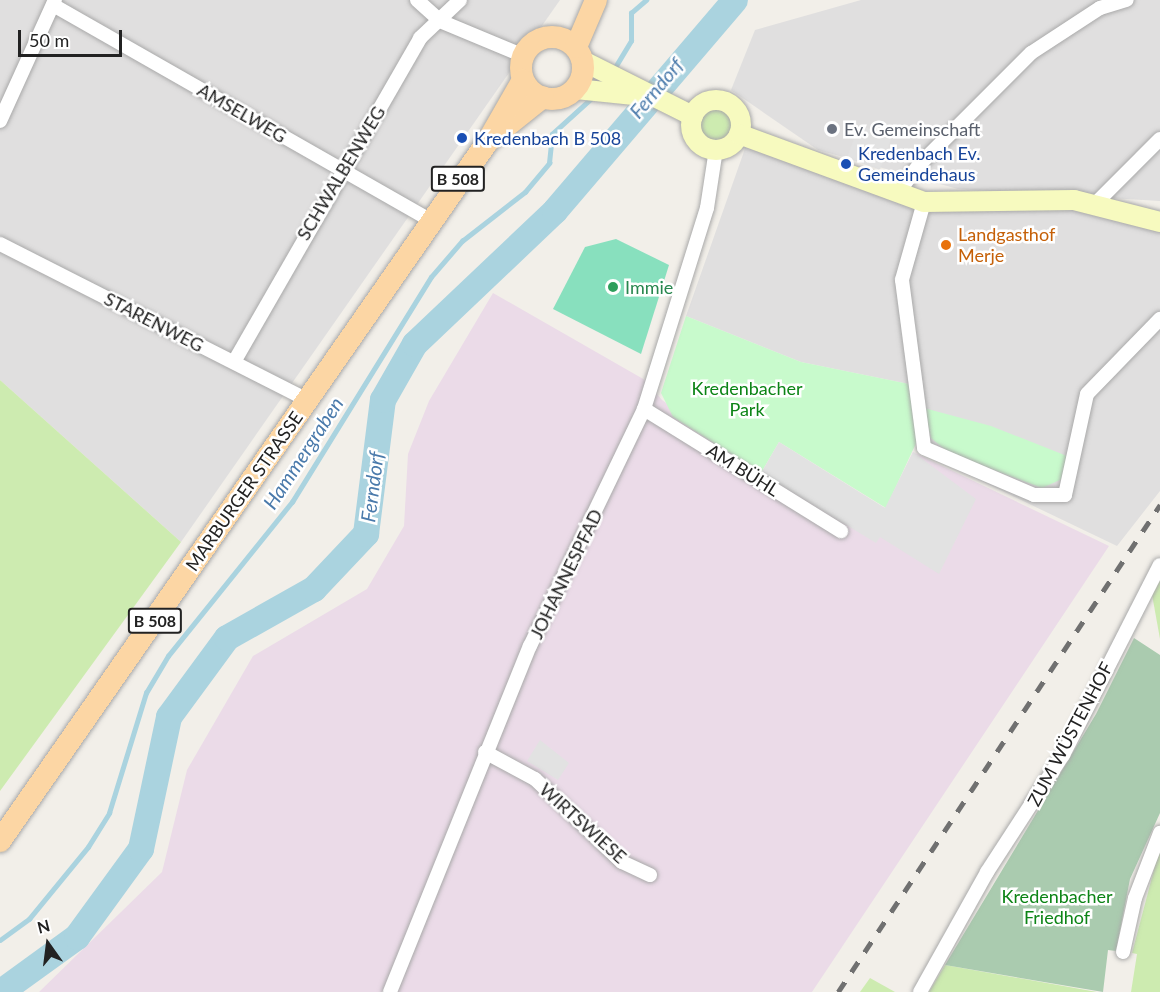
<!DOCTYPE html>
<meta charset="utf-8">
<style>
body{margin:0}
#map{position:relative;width:1160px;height:992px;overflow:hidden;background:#f2efe9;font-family:Lato,sans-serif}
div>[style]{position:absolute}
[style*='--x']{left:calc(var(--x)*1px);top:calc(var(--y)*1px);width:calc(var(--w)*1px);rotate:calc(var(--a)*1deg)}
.residential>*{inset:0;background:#e0dfdf}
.industrial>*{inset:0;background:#ebdbe8}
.grass>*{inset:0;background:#cdebb0}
.round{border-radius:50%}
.cemetery>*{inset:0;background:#aacbaf}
.park>*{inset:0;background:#c8facc}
.pitch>*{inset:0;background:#88e0be}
.parking>*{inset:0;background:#e2e2e2;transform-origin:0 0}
.stream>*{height:4.5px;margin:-2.25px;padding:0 2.25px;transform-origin:2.25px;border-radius:2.25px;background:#aad3df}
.river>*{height:26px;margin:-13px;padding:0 13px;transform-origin:13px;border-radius:13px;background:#aad3df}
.roads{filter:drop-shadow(0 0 2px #a9a9a9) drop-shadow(0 0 2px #a9a9a9)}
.street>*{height:14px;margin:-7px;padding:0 7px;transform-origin:7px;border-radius:7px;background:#fff}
.secondary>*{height:20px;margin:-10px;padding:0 10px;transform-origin:10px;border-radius:10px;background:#f7fabf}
.secondary>.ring{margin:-10px;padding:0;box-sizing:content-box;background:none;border:20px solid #f7fabf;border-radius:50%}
.primary>*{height:22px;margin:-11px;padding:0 11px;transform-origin:11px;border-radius:11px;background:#fcd6a4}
.primary>.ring{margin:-11px;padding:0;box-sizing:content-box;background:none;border:22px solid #fcd6a4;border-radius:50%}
.rail>*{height:4.5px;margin-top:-2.25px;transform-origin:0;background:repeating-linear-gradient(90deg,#707070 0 12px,transparent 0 24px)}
.dots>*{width:16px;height:16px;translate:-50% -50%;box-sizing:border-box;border:3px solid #fff;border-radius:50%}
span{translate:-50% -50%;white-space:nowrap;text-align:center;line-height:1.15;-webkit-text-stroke:5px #fff;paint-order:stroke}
.shield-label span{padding:2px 4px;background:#fff;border:2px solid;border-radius:4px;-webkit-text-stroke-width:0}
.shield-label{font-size:16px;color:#222;font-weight:700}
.street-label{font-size:18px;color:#222}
.worship-label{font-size:18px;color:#5b616d}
.left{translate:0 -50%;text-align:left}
.transit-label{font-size:18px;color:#164399}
.food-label{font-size:18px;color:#c56008}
.leisure-label{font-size:18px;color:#27864d}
.park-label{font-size:18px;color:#0c8416}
.water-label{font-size:20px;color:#4a7aab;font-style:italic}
.north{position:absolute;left:18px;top:914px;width:60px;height:60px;-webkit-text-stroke:4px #fff;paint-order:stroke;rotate:346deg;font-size:16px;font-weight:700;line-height:24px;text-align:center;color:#222}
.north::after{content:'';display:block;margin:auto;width:21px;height:27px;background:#222;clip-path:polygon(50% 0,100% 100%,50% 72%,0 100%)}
.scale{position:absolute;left:18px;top:30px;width:104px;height:27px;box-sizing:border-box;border:3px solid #222;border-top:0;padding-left:8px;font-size:18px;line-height:21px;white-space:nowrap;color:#222;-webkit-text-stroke:4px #fff;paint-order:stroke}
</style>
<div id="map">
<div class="residential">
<div style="clip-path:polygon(0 0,560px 0,181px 542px,0 380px)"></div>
<div style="clip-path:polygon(861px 0,1160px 0,1160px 201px,958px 189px,818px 150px,731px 90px,755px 30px)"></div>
<div style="clip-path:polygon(747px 143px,876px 193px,1056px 203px,1160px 223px,1160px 491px,1117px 546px,925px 454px,909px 384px,801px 362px,686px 316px)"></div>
</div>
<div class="industrial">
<div style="clip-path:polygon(493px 293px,645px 380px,662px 400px,761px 472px,886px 508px,913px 452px,1109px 546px,812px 992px,39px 992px,162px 872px,187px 770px,253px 656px,367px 589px,404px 526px,408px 454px,429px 401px)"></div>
</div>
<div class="grass">
<div class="round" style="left:692px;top:101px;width:48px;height:48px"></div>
<div style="clip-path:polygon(0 380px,181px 542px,0 791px)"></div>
<div style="clip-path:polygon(1160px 573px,1160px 639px,1151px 589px)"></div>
<div style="clip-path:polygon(1160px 847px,1160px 992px,1131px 992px,1137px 954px,1132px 953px)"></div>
<div style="clip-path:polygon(945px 965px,1097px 992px,929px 992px)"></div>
<div style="clip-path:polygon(870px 978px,895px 992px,860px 992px)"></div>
</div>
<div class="cemetery">
<div style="clip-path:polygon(1134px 638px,1160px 655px,1160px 813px,1130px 879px,1116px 951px,1108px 950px,1103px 992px,945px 965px,1096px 714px)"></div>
</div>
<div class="park">
<div style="clip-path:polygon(686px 316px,801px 362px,909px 384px,918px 439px,886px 508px,779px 442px,761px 473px,673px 417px,661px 393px)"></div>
<div style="clip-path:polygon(924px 408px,991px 426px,1067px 456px,1062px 479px,1042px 488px,949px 453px,931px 438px)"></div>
</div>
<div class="pitch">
<div style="clip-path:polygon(616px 239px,669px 265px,641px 354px,553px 309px,585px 247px)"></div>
</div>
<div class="parking">
<div style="left:859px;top:125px;width:35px;height:35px;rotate:20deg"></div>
<div style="clip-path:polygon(779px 442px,885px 508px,913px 452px,976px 499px,939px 574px,880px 537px,876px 543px,761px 473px)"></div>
<div style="clip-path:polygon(540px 740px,569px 763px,558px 780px,527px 761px)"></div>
</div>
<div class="stream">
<div style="--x:614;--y:69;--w:33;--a:-59"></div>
<div style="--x:631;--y:41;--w:28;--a:-90"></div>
<div style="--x:631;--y:13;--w:20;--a:-41"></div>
<div style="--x:0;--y:940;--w:36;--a:-36"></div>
<div style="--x:29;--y:919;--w:93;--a:-50.7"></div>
<div style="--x:88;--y:847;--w:40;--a:-58"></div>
<div style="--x:109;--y:813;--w:126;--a:-72.9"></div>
<div style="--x:146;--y:693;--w:43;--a:-59.3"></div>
<div style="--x:168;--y:656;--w:198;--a:-51.2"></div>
<div style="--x:292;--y:502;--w:264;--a:-58.3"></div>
<div style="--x:431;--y:277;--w:48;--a:-49.3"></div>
<div style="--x:462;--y:241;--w:80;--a:-37.9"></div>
<div style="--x:525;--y:192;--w:38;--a:-50"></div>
<div style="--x:549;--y:163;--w:29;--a:-84"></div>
<div style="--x:552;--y:134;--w:58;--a:-42.2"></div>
</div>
<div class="river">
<div style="--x:1;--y:992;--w:94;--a:-35.9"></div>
<div style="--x:77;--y:937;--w:109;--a:-54"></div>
<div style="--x:141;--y:849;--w:135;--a:-78"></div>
<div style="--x:169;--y:717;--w:98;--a:-53.7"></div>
<div style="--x:227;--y:638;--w:100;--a:-29.4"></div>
<div style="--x:314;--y:589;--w:76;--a:-46.6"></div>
<div style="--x:366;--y:534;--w:135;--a:-82.8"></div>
<div style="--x:383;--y:400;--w:64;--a:-60.3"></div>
<div style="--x:415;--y:344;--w:193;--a:-43.5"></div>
<div style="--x:555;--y:211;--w:277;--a:-49.5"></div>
</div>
<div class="roads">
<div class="street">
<div style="--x:417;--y:0;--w:31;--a:42"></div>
<div style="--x:440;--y:21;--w:91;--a:22.6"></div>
<div style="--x:53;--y:5;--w:434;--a:29.7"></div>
<div style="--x:0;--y:121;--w:133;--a:-65.6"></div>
<div style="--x:897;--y:194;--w:38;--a:-53"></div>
<div style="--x:920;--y:164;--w:157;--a:-45"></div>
<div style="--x:1031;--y:53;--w:82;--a:-33.1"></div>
<div style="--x:1100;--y:8;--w:28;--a:-17"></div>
<div style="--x:924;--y:202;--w:81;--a:105.8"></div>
<div style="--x:902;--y:280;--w:169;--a:82.5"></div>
<div style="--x:924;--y:448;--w:120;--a:23.1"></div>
<div style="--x:1034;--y:495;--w:31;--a:0"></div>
<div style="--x:1065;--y:495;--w:103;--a:-77.7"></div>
<div style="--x:1087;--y:394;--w:105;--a:-45.8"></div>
<div style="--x:1097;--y:202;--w:89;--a:-45"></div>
<div style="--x:0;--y:244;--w:345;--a:26.9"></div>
<div style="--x:234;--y:362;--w:374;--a:-60.1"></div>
<div style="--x:420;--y:38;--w:55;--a:-43.5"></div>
<div style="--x:644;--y:409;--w:232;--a:31.8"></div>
<div style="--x:485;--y:752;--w:57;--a:28.4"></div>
<div style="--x:535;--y:779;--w:120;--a:43.7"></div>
<div style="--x:622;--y:862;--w:31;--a:25"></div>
<div style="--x:1123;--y:952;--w:55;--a:-77.5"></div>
<div style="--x:1135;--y:898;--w:70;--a:-69"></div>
<div style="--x:390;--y:992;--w:373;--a:-68"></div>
<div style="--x:530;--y:646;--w:263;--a:-64.3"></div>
<div style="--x:644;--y:409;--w:211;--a:-72.6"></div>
<div style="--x:707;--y:208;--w:60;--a:-81.3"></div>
<div style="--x:920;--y:992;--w:137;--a:-60.8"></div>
<div style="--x:987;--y:872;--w:140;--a:-57"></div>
<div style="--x:1063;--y:755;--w:213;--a:-63"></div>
</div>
<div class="secondary">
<div style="--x:583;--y:61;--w:123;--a:26.6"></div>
<div style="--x:576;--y:89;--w:68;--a:5.9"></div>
<div class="ring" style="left:691px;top:100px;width:30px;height:30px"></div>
<div style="--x:739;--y:134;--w:197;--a:20.2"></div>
<div style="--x:924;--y:202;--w:150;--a:-0.8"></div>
<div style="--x:1074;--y:200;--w:89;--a:14.3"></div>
</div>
<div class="primary">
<div class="ring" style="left:521px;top:37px;width:40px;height:40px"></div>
<div style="--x:576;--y:47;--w:51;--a:-66.9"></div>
<div style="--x:488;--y:141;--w:70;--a:-38.7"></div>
<div style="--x:0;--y:841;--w:853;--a:-55.12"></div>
<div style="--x:488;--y:141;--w:70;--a:-60.2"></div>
</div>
</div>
<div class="rail">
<div style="--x:838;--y:992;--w:584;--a:-56.53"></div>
</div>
<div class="dots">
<div style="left:832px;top:129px;background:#6b7280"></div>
<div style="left:462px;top:138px;background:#1a4fb4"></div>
<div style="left:846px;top:164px;background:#1a4fb4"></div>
<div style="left:946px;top:245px;background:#e8710a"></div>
<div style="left:613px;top:287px;background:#2e9e5b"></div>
</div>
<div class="shield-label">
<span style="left:458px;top:179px">B 508</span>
<span style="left:155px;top:621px">B 508</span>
</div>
<div class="street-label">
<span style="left:242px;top:113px;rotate:30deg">AMSELWEG</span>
<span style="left:341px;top:173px;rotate:-59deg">SCHWALBENWEG</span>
<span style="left:154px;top:322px;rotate:27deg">STARENWEG</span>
<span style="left:743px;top:470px;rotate:32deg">AM BÜHL</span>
<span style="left:244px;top:491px;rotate:-55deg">MARBURGER STRASSE</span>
<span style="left:566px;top:574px;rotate:-64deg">JOHANNESPFAD</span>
<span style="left:1070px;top:734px;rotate:-62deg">ZUM WÜSTENHOF</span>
<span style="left:583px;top:823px;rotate:42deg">WIRTSWIESE</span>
</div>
<div class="worship-label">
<span class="left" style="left:844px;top:129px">Ev. Gemeinschaft</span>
</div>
<div class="transit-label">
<span class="left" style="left:474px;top:138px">Kredenbach B 508</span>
<span class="left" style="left:858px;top:164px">Kredenbach Ev.<br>Gemeindehaus</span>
</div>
<div class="food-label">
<span class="left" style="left:958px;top:245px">Landgasthof<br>Merje</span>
</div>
<div class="leisure-label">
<span class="left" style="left:625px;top:287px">Immie</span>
</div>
<div class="park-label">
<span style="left:747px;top:399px">Kredenbacher<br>Park</span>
<span style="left:1057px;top:907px">Kredenbacher<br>Friedhof</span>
</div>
<div class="water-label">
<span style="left:656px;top:88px;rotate:-50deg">Ferndorf</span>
<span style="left:303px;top:453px;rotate:-57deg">Hammergraben</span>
<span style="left:372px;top:487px;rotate:-83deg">Ferndorf</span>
</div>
<div class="north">N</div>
<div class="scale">50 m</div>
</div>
